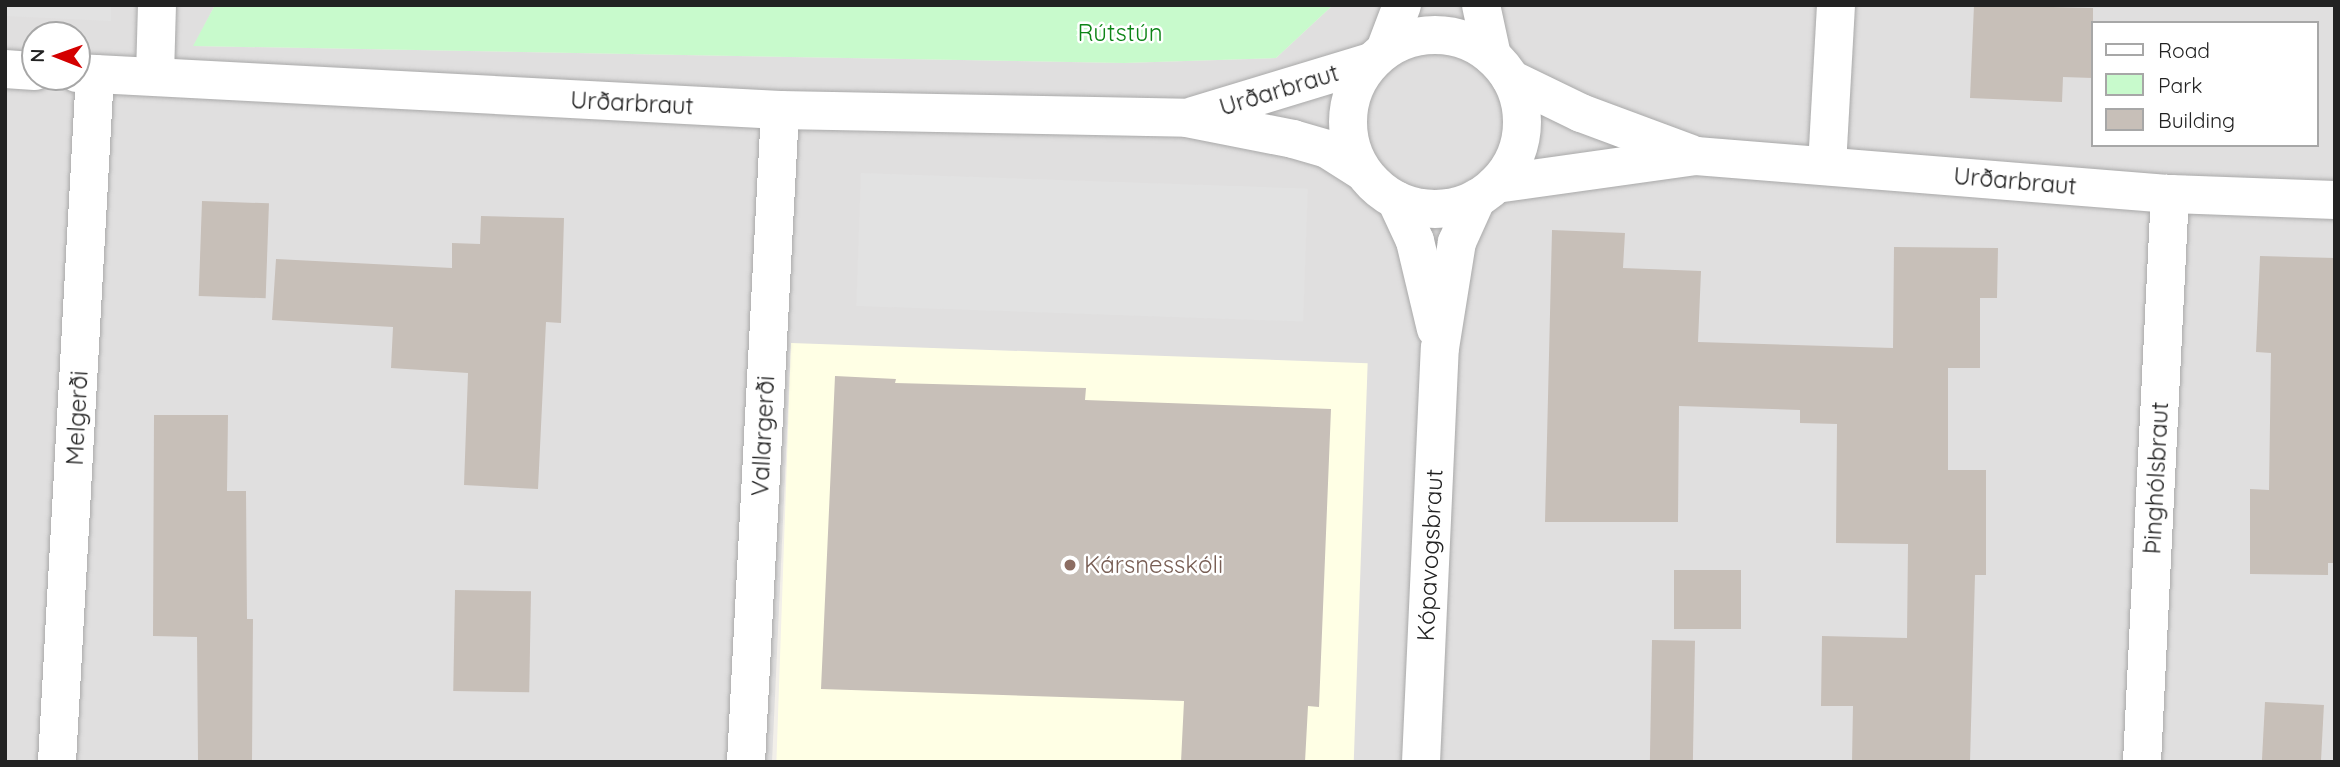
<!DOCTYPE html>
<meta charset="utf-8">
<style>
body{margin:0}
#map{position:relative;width:2340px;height:767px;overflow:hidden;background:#f2efe9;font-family:Quicksand,sans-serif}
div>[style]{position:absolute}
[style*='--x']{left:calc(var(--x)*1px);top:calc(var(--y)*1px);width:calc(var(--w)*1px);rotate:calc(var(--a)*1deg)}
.residential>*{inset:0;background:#e0dfdf}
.education>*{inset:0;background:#ffffe5;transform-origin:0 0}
.park>*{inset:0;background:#c8facc}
.parking>*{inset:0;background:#e2e2e2;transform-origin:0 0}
.building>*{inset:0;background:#c7bfb8;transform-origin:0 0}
.roads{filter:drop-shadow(0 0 2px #a9a9a9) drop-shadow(0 0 2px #a9a9a9)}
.minor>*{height:38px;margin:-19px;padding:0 19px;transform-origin:19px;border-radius:19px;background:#fff}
.minor>.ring{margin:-19px;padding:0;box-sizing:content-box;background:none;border:38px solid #fff;border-radius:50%}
.dots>*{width:19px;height:19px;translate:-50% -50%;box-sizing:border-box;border:4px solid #fff;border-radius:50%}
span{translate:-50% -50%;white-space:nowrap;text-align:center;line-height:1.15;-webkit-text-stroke:5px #fff;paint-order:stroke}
.park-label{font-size:24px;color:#0c8416}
.street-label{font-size:24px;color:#222}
.education-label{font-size:24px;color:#785e54}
.left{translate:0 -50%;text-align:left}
.frame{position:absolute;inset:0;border:7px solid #222;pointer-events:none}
.legend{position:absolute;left:2091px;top:21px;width:228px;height:126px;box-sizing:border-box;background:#fff;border:2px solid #a7a7a7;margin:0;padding:9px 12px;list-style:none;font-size:21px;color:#222}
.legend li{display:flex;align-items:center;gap:14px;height:35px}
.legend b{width:35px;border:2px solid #a7a7a7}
.north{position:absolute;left:21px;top:21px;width:70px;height:70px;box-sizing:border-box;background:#fff;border:2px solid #a7a7a7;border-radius:50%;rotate:271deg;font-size:19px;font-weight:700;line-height:28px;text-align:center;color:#222}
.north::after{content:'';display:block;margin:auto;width:24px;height:32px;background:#d40000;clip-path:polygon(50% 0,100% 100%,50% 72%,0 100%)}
</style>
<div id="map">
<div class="residential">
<div style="clip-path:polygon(evenodd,5px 5px,215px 5px,194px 46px,1124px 63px,1276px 58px,1333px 5px,2335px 5px,2335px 762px,1350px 762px,1367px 368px,791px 344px,772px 762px,5px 762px,5px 5px,2093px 23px,2317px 23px,2317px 145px,2093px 145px,2093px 23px,5px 5px,35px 35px,77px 35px,77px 77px,35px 77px,35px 35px)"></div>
</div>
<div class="education">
<div style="left:791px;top:343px;width:577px;height:419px;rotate:2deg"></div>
</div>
<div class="park">
<div style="clip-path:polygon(215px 5px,1333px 5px,1276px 58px,1124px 63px,193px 46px)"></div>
</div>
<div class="parking">
<div style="clip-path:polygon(5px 5px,111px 5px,111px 21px,5px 16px)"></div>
<div style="left:861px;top:173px;width:447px;height:133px;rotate:2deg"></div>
</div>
<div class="building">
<div style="clip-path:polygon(1974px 5px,2093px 8px,2093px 78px,2063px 77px,2062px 102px,1970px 98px)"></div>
<div style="left:202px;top:201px;width:67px;height:95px;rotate:2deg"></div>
<div style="clip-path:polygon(481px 216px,564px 218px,561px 323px,546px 322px,538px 489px,464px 485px,468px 373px,391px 368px,393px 327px,272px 320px,276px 259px,452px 268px,452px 243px,480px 244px)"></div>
<div style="clip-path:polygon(1552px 230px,1625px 233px,1623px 268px,1701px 271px,1698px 342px,1893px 348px,1894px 247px,1998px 248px,1997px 298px,1980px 298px,1980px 368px,1948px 368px,1948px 470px,1986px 470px,1986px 575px,1975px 575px,1970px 762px,1852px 762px,1853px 706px,1821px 706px,1822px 636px,1907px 638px,1908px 544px,1836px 543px,1837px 424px,1800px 423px,1800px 410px,1679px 406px,1678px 522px,1545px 522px)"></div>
<div style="clip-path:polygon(2260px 256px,2335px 258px,2335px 563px,2328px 563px,2328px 575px,2250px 574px,2250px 489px,2269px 490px,2271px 353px,2256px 352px)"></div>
<div style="clip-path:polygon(835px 376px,896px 379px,895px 383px,1086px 388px,1085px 400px,1331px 409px,1319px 707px,1308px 706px,1305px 762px,1181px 762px,1184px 701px,821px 689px)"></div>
<div style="clip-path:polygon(154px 415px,228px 415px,227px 491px,246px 491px,247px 619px,253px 619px,252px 762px,198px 762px,197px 637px,153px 636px)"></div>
<div style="left:1674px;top:570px;width:67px;height:59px"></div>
<div style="left:455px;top:590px;width:76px;height:101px;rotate:1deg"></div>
<div style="left:1652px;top:640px;width:43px;height:122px;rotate:1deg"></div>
<div style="left:2265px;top:702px;width:59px;height:60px;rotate:3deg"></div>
</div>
<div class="roads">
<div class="minor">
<div style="--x:1481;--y:5;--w:52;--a:77.8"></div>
<div class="ring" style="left:1348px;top:35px;width:136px;height:136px"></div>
<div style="--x:1385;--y:50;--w:48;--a:-69.3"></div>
<div style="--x:5;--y:69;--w:30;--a:4"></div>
<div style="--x:77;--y:73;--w:704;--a:3.01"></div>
<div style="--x:780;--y:110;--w:407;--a:1.1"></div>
<div style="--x:1187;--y:118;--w:108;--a:11.2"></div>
<div style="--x:1293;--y:139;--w:35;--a:16"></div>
<div style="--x:1327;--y:149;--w:41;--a:32.2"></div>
<div style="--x:155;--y:76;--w:71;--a:-88.4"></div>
<div style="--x:1511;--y:79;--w:78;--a:25.9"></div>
<div style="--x:1581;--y:113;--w:117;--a:20.4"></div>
<div style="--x:1193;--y:116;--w:186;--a:-16.9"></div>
<div style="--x:1827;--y:166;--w:161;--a:-86.8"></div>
<div style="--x:1496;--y:184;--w:202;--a:-8"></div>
<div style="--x:1696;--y:156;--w:476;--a:4.6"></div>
<div style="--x:2170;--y:194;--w:165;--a:2.1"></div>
<div style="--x:1396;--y:200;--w:45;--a:65.1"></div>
<div style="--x:1415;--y:241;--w:90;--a:76.6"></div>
<div style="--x:57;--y:762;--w:689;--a:-86.84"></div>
<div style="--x:746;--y:762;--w:653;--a:-87.01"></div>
<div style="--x:1421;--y:762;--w:414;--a:-87.4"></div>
<div style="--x:1440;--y:348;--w:107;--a:-80.9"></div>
<div style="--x:1457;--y:242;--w:48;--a:-65.6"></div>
<div style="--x:2142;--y:762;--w:569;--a:-87.18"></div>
</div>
</div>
<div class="dots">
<div style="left:1070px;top:565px;background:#8d6e63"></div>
</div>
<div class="park-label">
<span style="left:1120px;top:33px">Rútstún</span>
</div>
<div class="street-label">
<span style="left:1279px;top:90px;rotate:-17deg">Urðarbraut</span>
<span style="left:632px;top:103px;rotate:3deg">Urðarbraut</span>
<span style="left:2015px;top:181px;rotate:5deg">Urðarbraut</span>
<span style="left:77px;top:418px;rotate:-87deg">Melgerði</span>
<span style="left:763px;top:436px;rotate:-87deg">Vallargerði</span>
<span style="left:2156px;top:478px;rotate:-87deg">Þinghólsbraut</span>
<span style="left:1430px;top:555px;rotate:-87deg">Kópavogsbraut</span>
</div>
<div class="education-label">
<span class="left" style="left:1084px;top:565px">Kársnesskóli</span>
</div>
<div class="frame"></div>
<ul class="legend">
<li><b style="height:9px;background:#fff"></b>Road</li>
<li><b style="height:19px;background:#c8facc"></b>Park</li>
<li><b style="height:19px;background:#c7bfb8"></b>Building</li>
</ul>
<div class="north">N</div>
</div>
